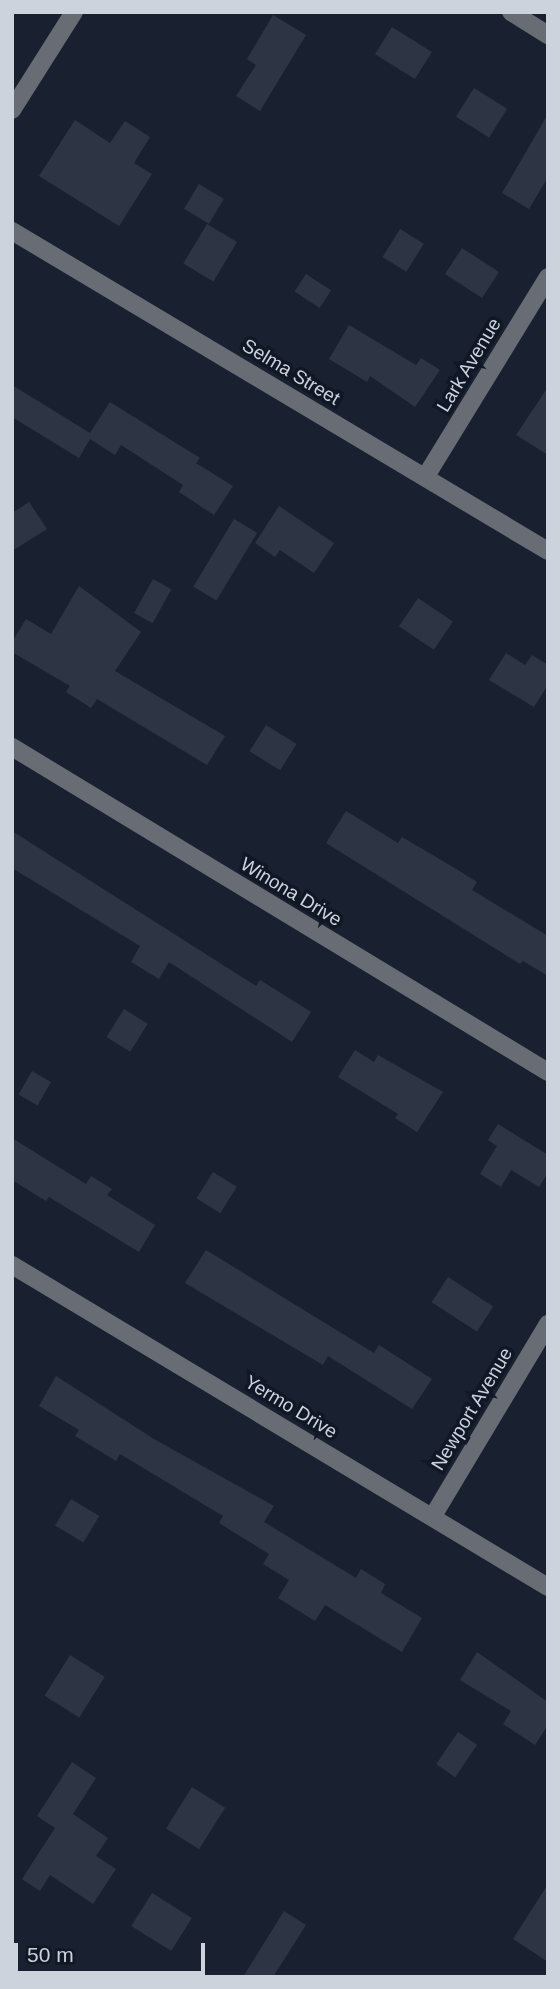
<!DOCTYPE html>
<style>
body{margin:0}
#map{position:relative;width:560px;height:1989px;overflow:hidden;background:#192130;font-family:Arial,sans-serif}
div>[style]{position:absolute}
[style*='--x']{left:calc(var(--x)*1px);top:calc(var(--y)*1px);width:calc(var(--w)*1px);rotate:calc(var(--a)*1deg)}
.building>*{inset:0;background:#2d3545;transform-origin:0 0}
.minor>*{height:18px;margin:-9px;padding:0 9px;transform-origin:9px;border-radius:9px;background:#686d75}
span{translate:-50% -50%;white-space:nowrap;text-align:center;line-height:1.15;-webkit-text-stroke:7px #101826;paint-order:stroke}
.street-label{font-size:19px;color:#cdd3dd}
.frame{position:absolute;inset:0;border:14px solid #cdd3dd;pointer-events:none}
.scale{position:absolute;left:14px;top:1943px;width:191px;height:32px;box-sizing:border-box;border:4px solid #cdd3dd;border-top:0;padding-left:9px;font-size:21px;line-height:24px;white-space:nowrap;color:#cdd3dd;-webkit-text-stroke:5px #101826;paint-order:stroke}
</style>
<div id="map">
<div class="building">
<div style="clip-path:polygon(273px 15px,306px 35px,260px 111px,236px 96px,256px 65px,247px 59px)"></div>
<div style="left:392px;top:27px;width:47px;height:32px;rotate:32deg"></div>
<div style="left:474px;top:88px;width:39px;height:34px;rotate:32deg"></div>
<div style="clip-path:polygon(548px 114px,548px 177px,529px 209px,502px 193px)"></div>
<div style="clip-path:polygon(75px 120px,110px 143px,125px 121px,150px 137px,134px 163px,152px 174px,119px 226px,39px 176px)"></div>
<div style="left:199px;top:184px;width:29px;height:29px;rotate:31deg"></div>
<div style="left:207px;top:224px;width:35px;height:46px;rotate:31deg"></div>
<div style="left:400px;top:229px;width:28px;height:33px;rotate:32deg"></div>
<div style="left:462px;top:248px;width:44px;height:31px;rotate:33deg"></div>
<div style="left:306px;top:274px;width:30px;height:21px;rotate:33deg"></div>
<div style="clip-path:polygon(349px 325px,416px 365px,421px 358px,440px 370px,415px 407px,370px 376px,367px 382px,329px 359px)"></div>
<div style="clip-path:polygon(12px 385px,90px 433px,110px 402px,200px 458px,196px 463px,233px 486px,214px 515px,179px 492px,183px 485px,121px 445px,115px 455px,90px 439px,79px 458px,12px 417px)"></div>
<div style="clip-path:polygon(548px 387px,548px 455px,516px 435px)"></div>
<div style="clip-path:polygon(29px 502px,47px 529px,12px 551px,12px 513px)"></div>
<div style="clip-path:polygon(279px 506px,334px 543px,314px 573px,280px 550px,275px 557px,255px 543px)"></div>
<div style="left:234px;top:519px;width:27px;height:79px;rotate:31deg"></div>
<div style="left:153px;top:579px;width:21px;height:39px;rotate:29deg"></div>
<div style="clip-path:polygon(79px 586px,141px 632px,115px 671px,225px 736px,207px 765px,97px 699px,91px 708px,66px 692px,70px 686px,12px 652px,12px 642px,26px 619px,51px 634px)"></div>
<div style="left:418px;top:598px;width:42px;height:34px;rotate:34deg"></div>
<div style="clip-path:polygon(506px 653px,525px 665px,532px 655px,548px 665px,548px 685px,534px 707px,489px 680px)"></div>
<div style="left:266px;top:725px;width:36px;height:31px;rotate:32deg"></div>
<div style="clip-path:polygon(346px 811px,398px 843px,402px 837px,453px 867px,477px 882px,472px 890px,548px 936px,548px 976px,523px 961px,520px 964px,326px 843px)"></div>
<div style="clip-path:polygon(12px 831px,256px 986px,260px 980px,311px 1012px,292px 1042px,169px 962px,159px 979px,131px 962px,140px 946px,12px 868px)"></div>
<div style="left:124px;top:1009px;width:28px;height:33px;rotate:32deg"></div>
<div style="clip-path:polygon(355px 1050px,374px 1062px,378px 1055px,443px 1092px,417px 1132px,395px 1118px,398px 1114px,338px 1077px)"></div>
<div style="left:32px;top:1071px;width:22px;height:27px;rotate:30deg"></div>
<div style="clip-path:polygon(498px 1124px,548px 1155px,548px 1173px,539px 1187px,511px 1170px,501px 1187px,480px 1174px,497px 1146px,488px 1140px)"></div>
<div style="clip-path:polygon(12px 1138px,86px 1184px,91px 1176px,112px 1189px,107px 1195px,155px 1225px,139px 1252px,49px 1197px,46px 1201px,12px 1180px)"></div>
<div style="left:213px;top:1172px;width:28px;height:31px;rotate:32deg"></div>
<div style="clip-path:polygon(206px 1250px,374px 1353px,379px 1345px,432px 1379px,412px 1409px,328px 1356px,323px 1365px,185px 1283px)"></div>
<div style="left:448px;top:1277px;width:54px;height:30px;rotate:33deg"></div>
<div style="clip-path:polygon(56px 1376px,154px 1439px,274px 1506px,264px 1522px,356px 1578px,361px 1569px,385px 1584px,381px 1593px,422px 1618px,402px 1652px,325px 1605px,315px 1621px,278px 1598px,289px 1580px,263px 1564px,269px 1554px,219px 1523px,223px 1516px,120px 1454px,116px 1461px,75px 1436px,79px 1430px,39px 1406px)"></div>
<div style="left:71px;top:1499px;width:33px;height:31px;rotate:31deg"></div>
<div style="clip-path:polygon(477px 1652px,548px 1702px,548px 1725px,535px 1745px,503px 1724px,511px 1711px,460px 1680px)"></div>
<div style="left:70px;top:1655px;width:41px;height:48px;rotate:32deg"></div>
<div style="left:458px;top:1732px;width:23px;height:39px;rotate:34deg"></div>
<div style="clip-path:polygon(72px 1762px,96px 1778px,73px 1814px,108px 1838px,96px 1856px,116px 1869px,93px 1904px,50px 1875px,40px 1891px,22px 1879px,55px 1828px,37px 1816px)"></div>
<div style="left:192px;top:1787px;width:39px;height:49px;rotate:32deg"></div>
<div style="clip-path:polygon(548px 1884px,548px 1962px,513px 1939px)"></div>
<div style="left:152px;top:1893px;width:47px;height:39px;rotate:32deg"></div>
<div style="clip-path:polygon(284px 1911px,306px 1925px,273px 1977px,243px 1977px)"></div>
</div>
<div class="minor">
<div style="--x:511;--y:12;--w:44;--a:31.9"></div>
<div style="--x:12;--y:110;--w:116;--a:-57.7"></div>
<div style="--x:12;--y:231;--w:624;--a:30.84"></div>
<div style="--x:426;--y:476;--w:233;--a:-58.5"></div>
<div style="--x:12;--y:747;--w:627;--a:31.23"></div>
<div style="--x:12;--y:1265;--w:625;--a:31"></div>
<div style="--x:433;--y:1516;--w:224;--a:-59.1"></div>
</div>
<div class="street-label">
<span style="left:469px;top:365px;rotate:-59deg">Lark Avenue</span>
<span style="left:291px;top:372px;rotate:31deg">Selma Street</span>
<span style="left:291px;top:892px;rotate:31deg">Winona Drive</span>
<span style="left:291px;top:1407px;rotate:31deg">Yermo Drive</span>
<span style="left:472px;top:1409px;rotate:-59deg">Newport Avenue</span>
</div>
<div class="frame"></div>
<div class="scale">50 m</div>
</div>
